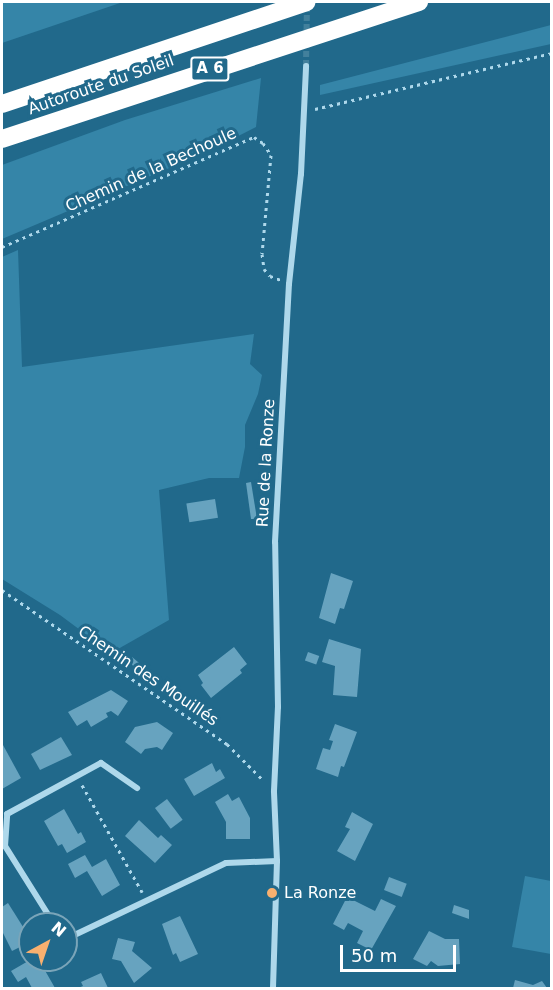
<!DOCTYPE html>
<meta charset="utf-8">
<style>
body{margin:0}
#map{position:relative;width:553px;height:990px;overflow:hidden;background:#21698b;font-family:"DejaVu Sans",sans-serif}
div>[style]{position:absolute}
[style*='--x']{left:calc(var(--x)*1px);top:calc(var(--y)*1px);width:calc(var(--w)*1px);rotate:calc(var(--a)*1deg)}
.green>*{inset:0;background:#3585a8}
.building>*{inset:0;background:#67a3bf;transform-origin:0 0}
.street-tunnel>*{height:6px;margin-top:-3px;transform-origin:0;background:repeating-linear-gradient(90deg,#42809c 0 6px,transparent 0 9px)}
.path>*{height:3px;margin-top:-1.5px;transform-origin:0;background:repeating-linear-gradient(90deg,#aed8eb 0 3px,transparent 0 7.5px)}
.street>*{height:6px;margin:-3px;padding:0 3px;transform-origin:3px;border-radius:3px;background:#aed8eb}
.highway>*{height:18px;margin:-9px;padding:0 9px;transform-origin:9px;border-radius:9px;background:#fff}
.dots>*{width:16px;height:16px;translate:-50% -50%;box-sizing:border-box;border:3px solid #21698b;border-radius:50%}
span{translate:-50% -50%;white-space:nowrap;text-align:center;line-height:1.15;-webkit-text-stroke:6px #21698b;paint-order:stroke}
.shield-label span{padding:2px 4px;background:#21698b;border:2px solid;border-radius:4px;-webkit-text-stroke-width:0}
.shield-label{font-size:15px;color:#fff;font-weight:700}
.street-label{font-size:16px;color:#fff}
.poi-label{font-size:16px;color:#fff}
.left{translate:0 -50%;text-align:left}
.frame{position:absolute;inset:0;border:3px solid #fff;pointer-events:none}
.north{position:absolute;left:18px;top:912px;width:60px;height:60px;box-sizing:border-box;background:#21698b;border:2px solid #7aa5b9;border-radius:50%;rotate:40deg;font-size:16px;font-weight:700;line-height:24px;text-align:center;color:#fff}
.north::after{content:'';display:block;margin:auto;width:21px;height:27px;background:#f8b06f;clip-path:polygon(50% 0,100% 100%,50% 72%,0 100%)}
.scale{position:absolute;left:340px;top:945px;width:116px;height:27px;box-sizing:border-box;border:3px solid #fff;border-top:0;padding-left:8px;font-size:18px;line-height:21px;white-space:nowrap;color:#fff;-webkit-text-stroke:4px #21698b;paint-order:stroke}
</style>
<div id="map">
<div class="green">
<div style="clip-path:polygon(2px 2px,123px 2px,2px 43px)"></div>
<div style="clip-path:polygon(551px 25px,551px 44px,320px 95px,320px 85px)"></div>
<div style="clip-path:polygon(261px 78px,256px 127px,207px 152px,2px 239px,2px 165px,125px 120px)"></div>
<div style="clip-path:polygon(18px 250px,22px 367px,254px 334px,250px 364px,262px 375px,258px 394px,245px 425px,245px 447px,239px 478px,209px 478px,159px 490px,169px 620px,111px 653px,60px 615px,2px 579px,2px 257px)"></div>
<div style="clip-path:polygon(525px 876px,551px 881px,551px 954px,512px 947px)"></div>
</div>
<div class="building">
<div style="clip-path:polygon(251px 482px,257px 519px,251px 519px,246px 483px)"></div>
<div style="left:215px;top:499px;width:19px;height:29px;rotate:81deg"></div>
<div style="clip-path:polygon(331px 573px,353px 581px,344px 609px,340px 608px,335px 624px,319px 618px)"></div>
<div style="clip-path:polygon(329px 639px,361px 649px,357px 697px,333px 695px,335px 666px,322px 662px)"></div>
<div style="clip-path:polygon(234px 647px,247px 664px,240px 670px,242px 673px,211px 698px,201px 685px,203px 683px,198px 675px)"></div>
<div style="left:308px;top:652px;width:12px;height:9px;rotate:20deg"></div>
<div style="left:132px;top:657px;width:30px;height:6px;rotate:40deg"></div>
<div style="clip-path:polygon(111px 690px,128px 701px,118px 716px,111px 711px,106px 713px,108px 717px,91px 727px,87px 720px,77px 726px,68px 712px)"></div>
<div style="clip-path:polygon(157px 722px,173px 733px,162px 750px,157px 747px,145px 749px,141px 754px,125px 742px,135px 727px)"></div>
<div style="clip-path:polygon(335px 724px,357px 732px,344px 767px,341px 766px,338px 777px,316px 769px,323px 748px,330px 750px,333px 741px,329px 740px)"></div>
<div style="clip-path:polygon(61px 737px,72px 755px,40px 770px,31px 754px)"></div>
<div style="clip-path:polygon(3px 745px,21px 778px,2px 789px,2px 746px)"></div>
<div style="clip-path:polygon(212px 763px,216px 772px,220px 769px,225px 778px,194px 796px,184px 779px)"></div>
<div style="clip-path:polygon(228px 794px,232px 801px,239px 797px,250px 818px,250px 839px,226px 839px,226px 822px,215px 802px)"></div>
<div style="left:167px;top:799px;width:26px;height:15px;rotate:53deg"></div>
<div style="clip-path:polygon(64px 809px,78px 834px,81px 832px,86px 842px,67px 853px,62px 844px,58px 846px,44px 821px)"></div>
<div style="clip-path:polygon(352px 812px,373px 824px,355px 861px,337px 851px,350px 829px,345px 827px)"></div>
<div style="clip-path:polygon(139px 820px,158px 838px,161px 835px,172px 845px,155px 863px,125px 836px)"></div>
<div style="clip-path:polygon(85px 855px,92px 867px,106px 859px,120px 885px,102px 896px,87px 871px,75px 878px,68px 864px)"></div>
<div style="left:389px;top:877px;width:19px;height:14px;rotate:21deg"></div>
<div style="clip-path:polygon(347px 897px,375px 911px,381px 899px,396px 906px,371px 950px,357px 943px,363px 931px,348px 923px,344px 930px,333px 924px)"></div>
<div style="clip-path:polygon(8px 903px,30px 938px,30px 942px,12px 951px,2px 931px,2px 907px)"></div>
<div style="clip-path:polygon(454px 905px,469px 910px,469px 919px,452px 913px)"></div>
<div style="clip-path:polygon(180px 916px,198px 954px,180px 962px,176px 953px,173px 955px,162px 924px)"></div>
<div style="clip-path:polygon(429px 931px,445px 939px,459px 939px,460px 964px,438px 966px,431px 961px,427px 966px,413px 959px)"></div>
<div style="clip-path:polygon(118px 938px,135px 942px,132px 951px,152px 968px,134px 983px,121px 961px,112px 959px)"></div>
<div style="clip-path:polygon(30px 960px,39px 960px,55px 988px,32px 988px,26px 977px,18px 982px,11px 971px)"></div>
<div style="clip-path:polygon(101px 973px,108px 988px,78px 988px,83px 986px,81px 982px)"></div>
<div style="clip-path:polygon(515px 980px,533px 985px,542px 981px,547px 988px,513px 988px)"></div>
</div>
<div class="street-tunnel">
<div style="--x:306;--y:66;--w:62;--a:-89.1"></div>
</div>
<div class="path">
<div style="--x:315;--y:109;--w:244;--a:-13.3"></div>
<div style="--x:2;--y:247;--w:275;--a:-23.6"></div>
<div style="--x:254;--y:137;--w:11;--a:34"></div>
<div style="--x:263;--y:143;--w:14;--a:56"></div>
<div style="--x:271;--y:155;--w:99;--a:95.2"></div>
<div style="--x:262;--y:254;--w:15;--a:82"></div>
<div style="--x:264;--y:269;--w:9;--a:49"></div>
<div style="--x:270;--y:276;--w:12;--a:20"></div>
<div style="--x:2;--y:590;--w:273;--a:34.4"></div>
<div style="--x:227;--y:744;--w:52;--a:45"></div>
<div style="--x:82;--y:785;--w:123;--a:60.7"></div>
</div>
<div class="street">
<div style="--x:54;--y:924;--w:92;--a:-122.1"></div>
<div style="--x:5;--y:846;--w:32;--a:-86"></div>
<div style="--x:7;--y:814;--w:107;--a:-28.5"></div>
<div style="--x:101;--y:763;--w:44;--a:34.8"></div>
<div style="--x:66;--y:939;--w:177;--a:-25.4"></div>
<div style="--x:226;--y:863;--w:51;--a:-2.2"></div>
<div style="--x:273;--y:988;--w:127;--a:-88.2"></div>
<div style="--x:277;--y:861;--w:70;--a:-92.5"></div>
<div style="--x:274;--y:791;--w:84;--a:-87.3"></div>
<div style="--x:278;--y:707;--w:165;--a:-91"></div>
<div style="--x:275;--y:542;--w:258;--a:-86.9"></div>
<div style="--x:289;--y:284;--w:111;--a:-83.8"></div>
<div style="--x:301;--y:174;--w:108;--a:-87.3"></div>
</div>
<div class="highway">
<div style="--x:2;--y:104;--w:321;--a:-18.5"></div>
<div style="--x:2;--y:139;--w:439;--a:-18.2"></div>
</div>
<div class="dots">
<div style="left:272px;top:893px;background:#f8b06f"></div>
</div>
<div class="shield-label">
<span style="left:210px;top:69px">A 6</span>
</div>
<div class="street-label">
<span style="left:101px;top:85px;rotate:-19deg">Autoroute du Soleil</span>
<span style="left:151px;top:170px;rotate:-24deg">Chemin de la Bechoule</span>
<span style="left:266px;top:463px;rotate:-87deg">Rue de la Ronze</span>
<span style="left:148px;top:676px;rotate:34deg">Chemin des Mouillés</span>
</div>
<div class="poi-label">
<span class="left" style="left:284px;top:893px">La Ronze</span>
</div>
<div class="frame"></div>
<div class="north">N</div>
<div class="scale">50 m</div>
</div>
